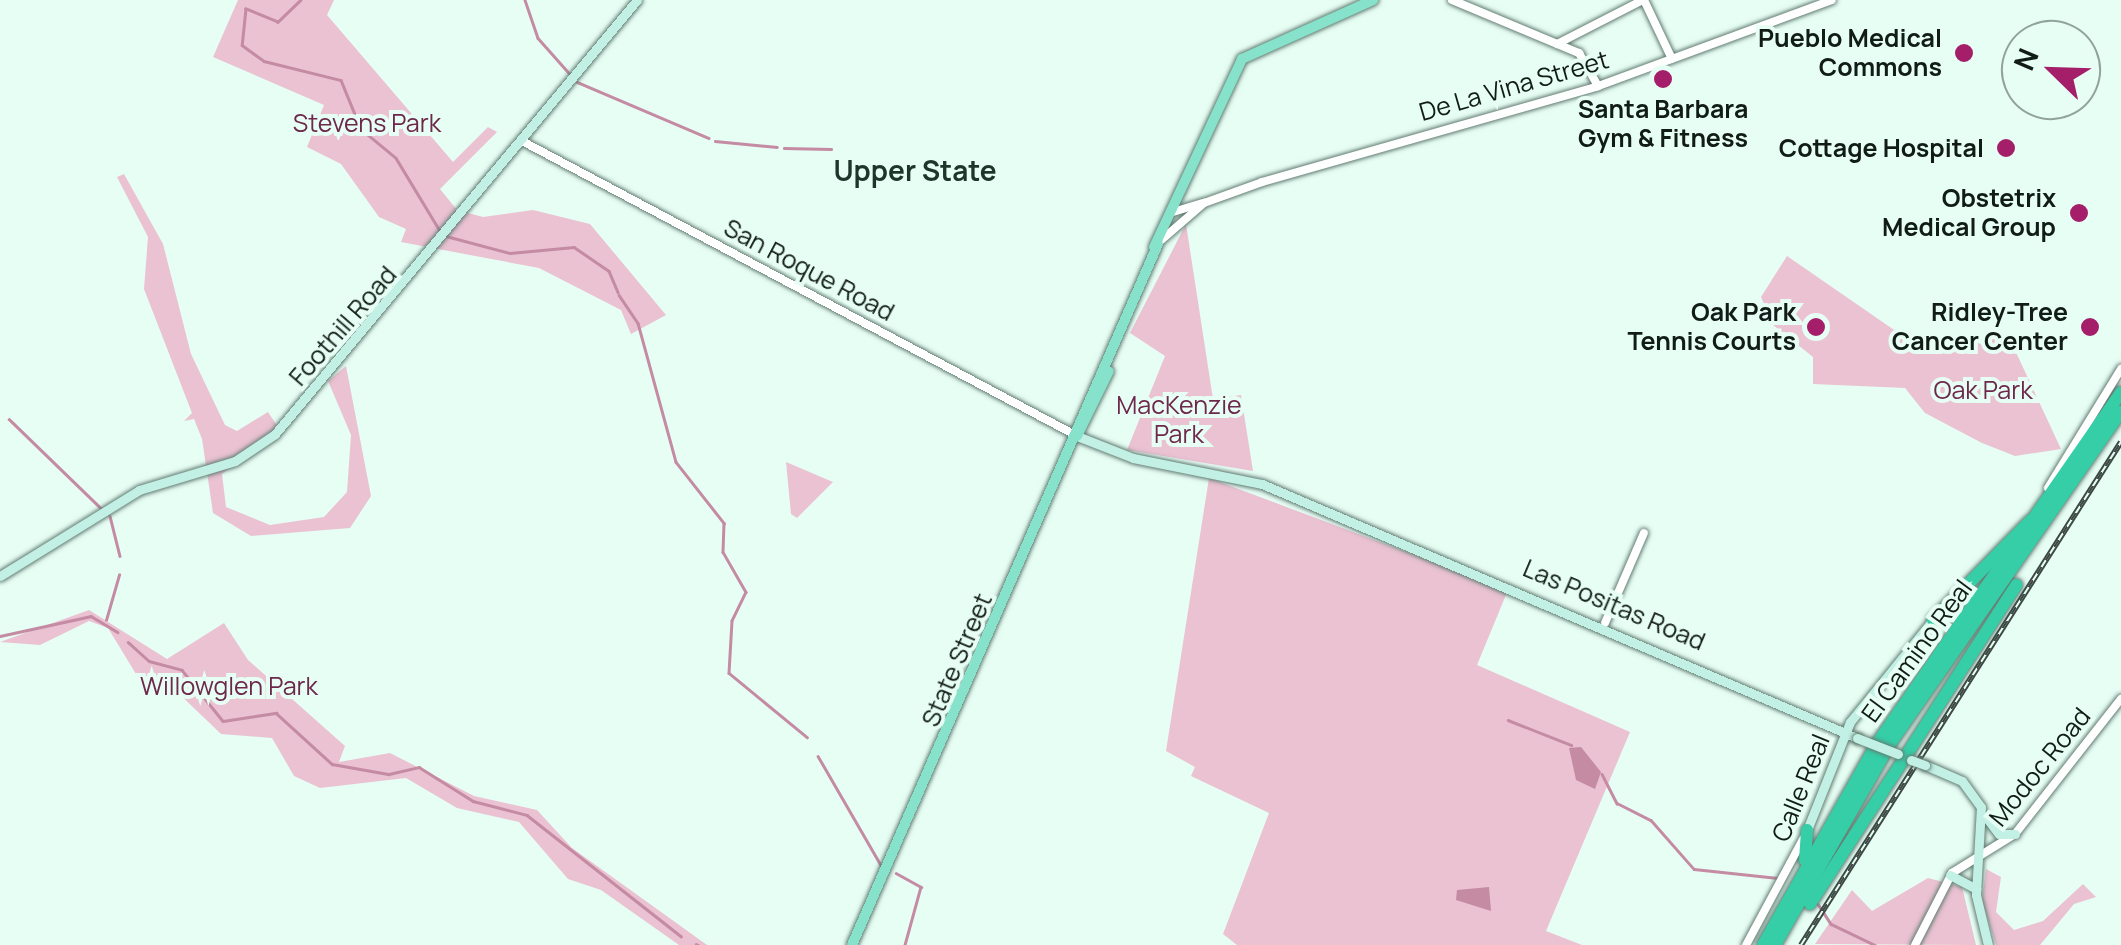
<!DOCTYPE html>
<style>
body{margin:0}
#map{position:relative;width:2121px;height:945px;overflow:hidden;background:#e7fef5;font-family:Manrope,sans-serif}
div>[style]{position:absolute}
[style*='--x']{left:calc(var(--x)*1px);top:calc(var(--y)*1px);width:calc(var(--w)*1px);rotate:calc(var(--a)*1deg)}
.green>*{inset:0;background:#eac2d2}
.water>*{inset:0;background:#c48ba3}
.stream>*{height:2.5px;margin:-1.25px;padding:0 1.25px;transform-origin:1.25px;border-radius:1.25px;background:#c48ba3}
.roads{filter:drop-shadow(0 0 2px #627c72) drop-shadow(0 0 2px #627c72)}
.tertiary>*{height:8px;margin:-4px;padding:0 4px;transform-origin:4px;border-radius:4px;background:#fff}
.secondary>*{height:9px;margin:-4.5px;padding:0 4.5px;transform-origin:4.5px;border-radius:4.5px;background:#c2f0e5}
.primary>*{height:10px;margin:-5px;padding:0 5px;transform-origin:5px;border-radius:5px;background:#86e2ca}
.motorway>*{height:12px;margin:-6px;padding:0 6px;transform-origin:6px;border-radius:6px;background:#35cea7}
.rail>*{height:6px;margin-top:-3px;transform-origin:0;background:repeating-linear-gradient(90deg,#e7fef5 0 8px,#3b4843 0 16px);box-sizing:border-box;border-block:2px solid #3b4843}
.bridges{filter:drop-shadow(0 0 2px #627c72) drop-shadow(0 0 2px #627c72)}
.secondary-bridge>*{height:9px;margin:-4.5px;padding:0 4.5px;transform-origin:4.5px;border-radius:4.5px;background:#c2f0e5}
.dots>*{width:28px;height:28px;translate:-50% -50%;box-sizing:border-box;border:5px solid #e7fef5;border-radius:50%}
span{translate:-50% -50%;white-space:nowrap;text-align:center;line-height:1.15;-webkit-text-stroke:8px #e7fef5;paint-order:stroke}
.poi-label{font-size:25px;color:#111b17;font-weight:700}
.right{translate:-100% -50%;text-align:right}
.street-label{font-size:25px;color:#111b17}
.park-label{font-size:25px;color:#6d284a}
.neighbourhood-label{font-size:28px;color:#1e352d;font-weight:700}
.north{position:absolute;left:2001px;top:20px;width:100px;height:100px;box-sizing:border-box;background:#e7fef5;border:2px solid #91a39c;border-radius:50%;rotate:293deg;font-size:28px;font-weight:700;line-height:40px;text-align:center;color:#111b17}
.north::after{content:'';display:block;margin:auto;width:35px;height:45px;background:#a41e69;clip-path:polygon(50% 0,100% 100%,50% 72%,0 100%)}
</style>
<div id="map">
<div class="green">
<div style="clip-path:polygon(238px 0,334px 0,327px 15px,453px 162px,488px 127px,497px 132px,440px 189px,457px 210px,483px 217px,533px 210px,590px 224px,666px 315px,631px 334px,621px 310px,539px 268px,401px 242px,406px 229px,379px 217px,341px 164px,307px 147px,324px 105px,213px 57px)"></div>
<div style="clip-path:polygon(124px 174px,163px 244px,191px 354px,225px 425px,237px 431px,268px 412px,280px 430px,222px 474px,226px 507px,270px 525px,324px 517px,347px 492px,351px 435px,328px 381px,346px 366px,371px 496px,350px 528px,251px 536px,213px 513px,202px 439px,194px 419px,184px 421px,192px 413px,144px 289px,148px 237px,117px 177px)"></div>
<div style="clip-path:polygon(1186px 224px,1213px 399px,1241px 395px,1253px 471px,1127px 450px,1165px 356px,1130px 333px)"></div>
<div style="clip-path:polygon(1787px 256px,1926px 352px,1950px 353px,2007px 333px,2061px 449px,2015px 456px,1982px 443px,1925px 413px,1905px 388px,1813px 384px,1813px 357px,1773px 325px,1761px 297px)"></div>
<div style="clip-path:polygon(786px 462px,833px 482px,797px 518px,791px 514px)"></div>
<div style="clip-path:polygon(1209px 478px,1508px 590px,1477px 665px,1630px 732px,1546px 931px,1582px 945px,1237px 945px,1223px 934px,1269px 813px,1191px 776px,1195px 767px,1166px 751px)"></div>
<div style="clip-path:polygon(89px 610px,167px 659px,224px 623px,248px 660px,345px 746px,339px 762px,390px 753px,474px 796px,537px 810px,572px 848px,707px 945px,679px 945px,601px 890px,568px 879px,519px 822px,457px 808px,406px 778px,320px 788px,294px 776px,272px 738px,221px 734px,173px 688px,136px 674px,108px 628px,89px 621px,40px 645px,0 642px)"></div>
<div style="clip-path:polygon(1986px 869px,2001px 877px,1996px 912px,2014px 930px,2043px 921px,2083px 884px,2096px 897px,2074px 904px,2040px 945px,1996px 945px,1982px 901px)"></div>
<div style="clip-path:polygon(1928px 878px,1962px 887px,1976px 945px,1815px 944px,1852px 890px,1872px 911px)"></div>
</div>
<div class="water">
<div style="clip-path:polygon(1581px 747px,1601px 772px,1595px 789px,1576px 780px,1569px 748px)"></div>
<div style="clip-path:polygon(1489px 887px,1491px 911px,1456px 900px,1457px 890px)"></div>
</div>
<div class="stream">
<div style="--x:301;--y:0;--w:32;--a:136"></div>
<div style="--x:278;--y:22;--w:35;--a:-158"></div>
<div style="--x:246;--y:9;--w:36;--a:96"></div>
<div style="--x:242;--y:45;--w:27;--a:36"></div>
<div style="--x:264;--y:61;--w:79;--a:13.9"></div>
<div style="--x:341;--y:80;--w:53;--a:67.8"></div>
<div style="--x:361;--y:129;--w:45;--a:39.6"></div>
<div style="--x:396;--y:158;--w:85;--a:58.9"></div>
<div style="--x:525;--y:0;--w:40;--a:71.1"></div>
<div style="--x:538;--y:38;--w:48;--a:48.4"></div>
<div style="--x:577;--y:82;--w:143;--a:23"></div>
<div style="--x:715;--y:141;--w:62;--a:5.5"></div>
<div style="--x:784;--y:148;--w:47;--a:1.2"></div>
<div style="--x:446;--y:236;--w:66;--a:14.9"></div>
<div style="--x:510;--y:253;--w:64;--a:-5.4"></div>
<div style="--x:574;--y:247;--w:42;--a:34.4"></div>
<div style="--x:609;--y:271;--w:23;--a:67"></div>
<div style="--x:619;--y:295;--w:34;--a:56"></div>
<div style="--x:638;--y:323;--w:144;--a:74.7"></div>
<div style="--x:676;--y:462;--w:78;--a:51.8"></div>
<div style="--x:724;--y:523;--w:29;--a:92"></div>
<div style="--x:723;--y:552;--w:46;--a:60.1"></div>
<div style="--x:746;--y:592;--w:32;--a:116"></div>
<div style="--x:732;--y:621;--w:52;--a:93.3"></div>
<div style="--x:729;--y:673;--w:101;--a:39.4"></div>
<div style="--x:9;--y:419;--w:128;--a:44.1"></div>
<div style="--x:110;--y:516;--w:41;--a:76"></div>
<div style="--x:106;--y:620;--w:47;--a:-73.9"></div>
<div style="--x:0;--y:636;--w:93;--a:-12.4"></div>
<div style="--x:91;--y:616;--w:31;--a:31"></div>
<div style="--x:128;--y:642;--w:28;--a:42"></div>
<div style="--x:149;--y:661;--w:34;--a:15"></div>
<div style="--x:182;--y:670;--w:65;--a:51.2"></div>
<div style="--x:223;--y:721;--w:54;--a:-8.6"></div>
<div style="--x:276;--y:713;--w:76;--a:42.3"></div>
<div style="--x:332;--y:764;--w:58;--a:10"></div>
<div style="--x:389;--y:774;--w:31;--a:-13"></div>
<div style="--x:419;--y:767;--w:64;--a:32.2"></div>
<div style="--x:473;--y:801;--w:56;--a:14.5"></div>
<div style="--x:527;--y:815;--w:196;--a:38.2"></div>
<div style="--x:1508;--y:720;--w:68;--a:21.6"></div>
<div style="--x:818;--y:756;--w:126;--a:60"></div>
<div style="--x:1602;--y:774;--w:33;--a:63"></div>
<div style="--x:1617;--y:803;--w:38;--a:27"></div>
<div style="--x:1651;--y:820;--w:65;--a:48.7"></div>
<div style="--x:1694;--y:869;--w:84;--a:6.1"></div>
<div style="--x:896;--y:873;--w:29;--a:29"></div>
<div style="--x:921;--y:887;--w:60;--a:105.4"></div>
<div style="--x:1818;--y:904;--w:24;--a:57"></div>
<div style="--x:1831;--y:924;--w:49;--a:25.5"></div>
<div style="--x:696;--y:944;--w:2;--a:27"></div>
</div>
<div class="roads">
<div class="tertiary">
<div style="--x:1452;--y:0;--w:138;--a:22.7"></div>
<div style="--x:1579;--y:53;--w:38;--a:60"></div>
<div style="--x:1644;--y:0;--w:65;--a:64.6"></div>
<div style="--x:1557;--y:44;--w:97;--a:-27.1"></div>
<div style="--x:522;--y:141;--w:629;--a:27.99"></div>
<div style="--x:1173;--y:212;--w:30;--a:-17"></div>
<div style="--x:1159;--y:242;--w:60;--a:-40.9"></div>
<div style="--x:1204;--y:203;--w:62;--a:-19.9"></div>
<div style="--x:1262;--y:182;--w:349;--a:-15.9"></div>
<div style="--x:1598;--y:86;--w:249;--a:-20.2"></div>
<div style="--x:2048;--y:488;--w:140;--a:-58.5"></div>
<div style="--x:1605;--y:623;--w:98;--a:-66.6"></div>
<div style="--x:1746;--y:945;--w:120;--a:-61.7"></div>
<div style="--x:1915;--y:945;--w:81;--a:-62.8"></div>
<div style="--x:1952;--y:873;--w:74;--a:-31.8"></div>
<div style="--x:2015;--y:834;--w:172;--a:-51.9"></div>
</div>
<div class="secondary">
<div style="--x:1077;--y:436;--w:60;--a:21.4"></div>
<div style="--x:1133;--y:458;--w:132;--a:11.4"></div>
<div style="--x:1262;--y:484;--w:647;--a:23.12"></div>
<div style="--x:0;--y:576;--w:163;--a:-31.7"></div>
<div style="--x:139;--y:490;--w:100;--a:-16.8"></div>
<div style="--x:235;--y:461;--w:48;--a:-34"></div>
<div style="--x:275;--y:434;--w:565;--a:-50.17"></div>
<div style="--x:1925;--y:765;--w:40;--a:23.4"></div>
<div style="--x:1962;--y:781;--w:32;--a:54"></div>
<div style="--x:1981;--y:807;--w:88;--a:93.3"></div>
<div style="--x:1976;--y:895;--w:51;--a:76.5"></div>
<div style="--x:1986;--y:817;--w:21;--a:53"></div>
<div style="--x:1999;--y:834;--w:16;--a:0"></div>
<div style="--x:1807;--y:830;--w:116;--a:-68.3"></div>
<div style="--x:1850;--y:722;--w:132;--a:-50.9"></div>
<div style="--x:1950;--y:875;--w:30;--a:28"></div>
</div>
<div class="primary">
<div style="--x:1154;--y:247;--w:208;--a:-64.9"></div>
<div style="--x:1242;--y:59;--w:144;--a:-24.2"></div>
<div style="--x:1077;--y:436;--w:72;--a:-63.8"></div>
<div style="--x:852;--y:945;--w:765;--a:-66.42"></div>
</div>
<div class="motorway">
<div style="--x:1933;--y:620;--w:139;--a:-45.6"></div>
<div style="--x:1805;--y:860;--w:30;--a:-86"></div>
<div style="--x:1810;--y:904;--w:380;--a:-57.1"></div>
<div style="--x:1763;--y:945;--w:230;--a:-60.5"></div>
<div style="--x:1876;--y:745;--w:429;--a:-55.2"></div>
<div style="--x:1775;--y:945;--w:235;--a:-60.2"></div>
<div style="--x:1892;--y:741;--w:401;--a:-55.2"></div>
</div>
</div>
<div class="rail">
<div style="--x:1801;--y:945;--w:596;--a:-57.54"></div>
</div>
<div class="bridges">
<div class="secondary-bridge">
<div style="--x:1857;--y:738;--w:44;--a:21.3"></div>
<div style="--x:1911;--y:760;--w:15;--a:20"></div>
</div>
</div>
<div class="dots">
<div style="left:1964px;top:53px;background:#a41e69"></div>
<div style="left:1663px;top:79px;background:#a41e69"></div>
<div style="left:2006px;top:148px;background:#a41e69"></div>
<div style="left:2079px;top:213px;background:#a41e69"></div>
<div style="left:1816px;top:327px;background:#a41e69"></div>
<div style="left:2090px;top:327px;background:#a41e69"></div>
</div>
<div class="poi-label">
<span class="right" style="left:1942px;top:53px">Pueblo Medical<br>Commons</span>
<span style="left:1663px;top:124px">Santa Barbara<br>Gym &amp; Fitness</span>
<span class="right" style="left:1984px;top:148px">Cottage Hospital</span>
<span class="right" style="left:2056px;top:213px">Obstetrix<br>Medical Group</span>
<span class="right" style="left:1796px;top:327px">Oak Park<br>Tennis Courts</span>
<span class="right" style="left:2068px;top:327px">Ridley-Tree<br>Cancer Center</span>
</div>
<div class="street-label">
<span style="left:1514px;top:86px;rotate:-16deg">De La Vina Street</span>
<span style="left:809px;top:270px;rotate:28deg">San Roque Road</span>
<span style="left:343px;top:326px;rotate:-49deg">Foothill Road</span>
<span style="left:1614px;top:605px;rotate:23deg">Las Positas Road</span>
<span style="left:1917px;top:651px;rotate:-54deg">El Camino Real</span>
<span style="left:957px;top:660px;rotate:-67deg">State Street</span>
<span style="left:2040px;top:767px;rotate:-51deg">Modoc Road</span>
<span style="left:1801px;top:788px;rotate:-68deg">Calle Real</span>
</div>
<div class="park-label">
<span style="left:367px;top:123px">Stevens Park</span>
<span style="left:1983px;top:390px">Oak Park</span>
<span style="left:1179px;top:420px">MacKenzie<br>Park</span>
<span style="left:229px;top:686px">Willowglen Park</span>
</div>
<div class="neighbourhood-label">
<span style="left:915px;top:170px">Upper State</span>
</div>
<div class="north">N</div>
</div>
